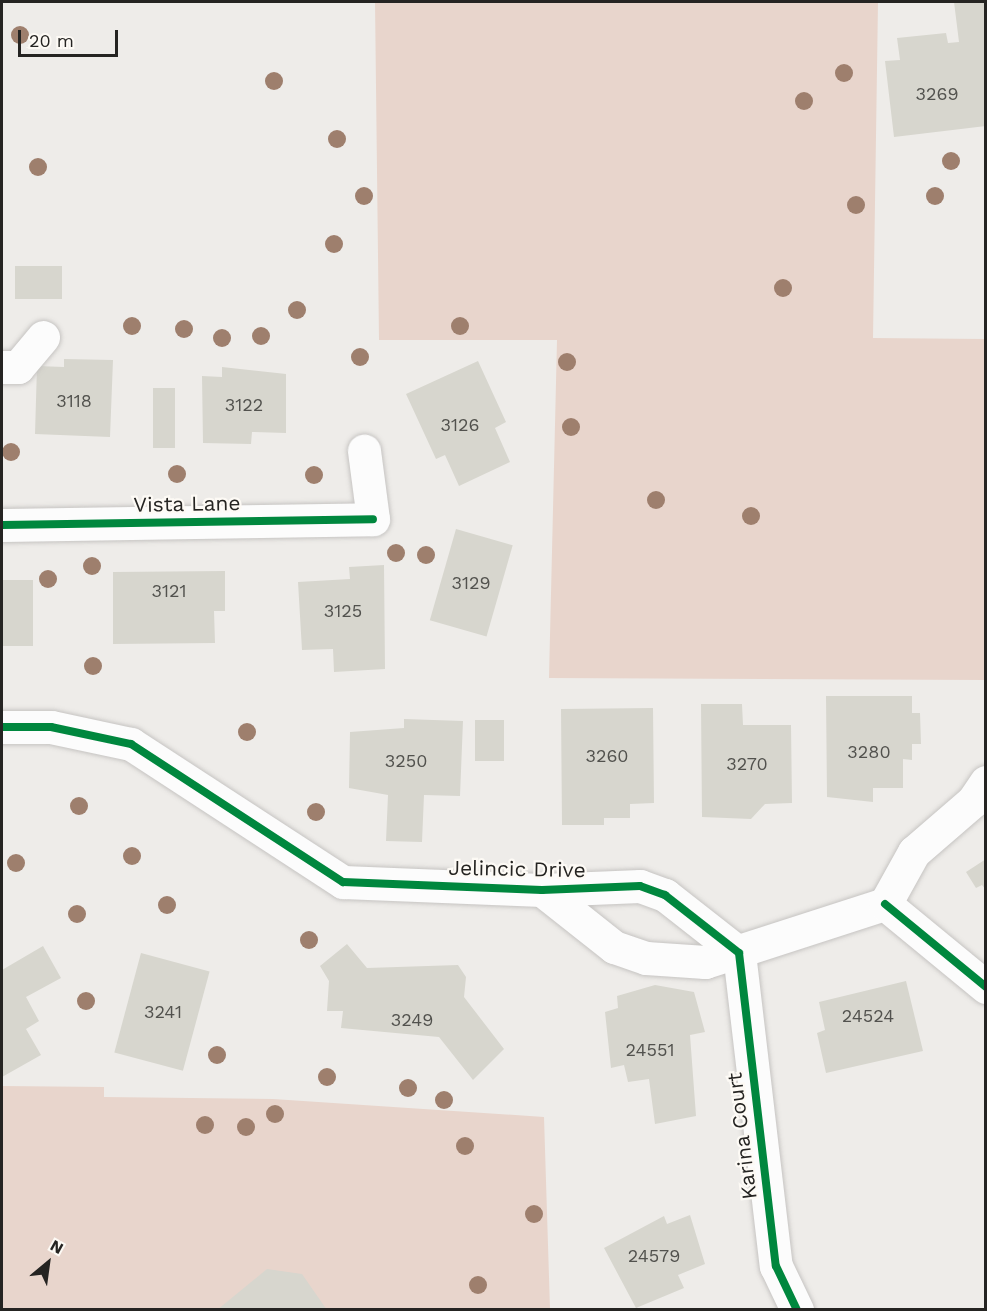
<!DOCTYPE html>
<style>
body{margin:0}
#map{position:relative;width:987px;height:1311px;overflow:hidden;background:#eeece9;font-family:"Work Sans",sans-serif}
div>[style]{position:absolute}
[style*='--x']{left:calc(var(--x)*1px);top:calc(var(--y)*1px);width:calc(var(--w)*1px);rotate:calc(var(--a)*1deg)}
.green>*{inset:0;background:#e8d5cc}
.building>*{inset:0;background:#d7d6ce;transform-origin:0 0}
.roads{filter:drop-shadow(0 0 2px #c6c4c2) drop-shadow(0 0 2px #c6c4c2)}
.minor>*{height:33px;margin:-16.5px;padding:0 16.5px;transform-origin:16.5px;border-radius:16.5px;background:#fcfcfc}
.cycleway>*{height:8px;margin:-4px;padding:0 4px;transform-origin:4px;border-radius:4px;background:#00873e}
.trees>*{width:18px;height:18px;margin:-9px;border-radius:50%;background:#9e7f6d}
span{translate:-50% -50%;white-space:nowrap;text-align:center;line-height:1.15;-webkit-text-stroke:4.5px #fdfaf5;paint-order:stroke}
.number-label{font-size:18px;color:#52524e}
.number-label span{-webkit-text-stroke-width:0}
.street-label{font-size:21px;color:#252422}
.frame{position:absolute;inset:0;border:3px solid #252422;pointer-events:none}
.north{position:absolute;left:18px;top:1233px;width:60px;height:60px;-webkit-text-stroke:4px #fdfaf5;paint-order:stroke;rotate:29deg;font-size:16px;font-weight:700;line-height:24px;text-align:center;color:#252422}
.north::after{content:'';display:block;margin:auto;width:21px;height:27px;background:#252422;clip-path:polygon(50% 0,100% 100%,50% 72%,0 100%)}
.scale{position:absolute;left:18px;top:30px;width:100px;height:27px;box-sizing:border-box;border:3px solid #252422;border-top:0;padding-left:8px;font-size:18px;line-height:21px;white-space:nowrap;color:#252422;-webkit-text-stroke:4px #fdfaf5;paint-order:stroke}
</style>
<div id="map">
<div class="green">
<div style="clip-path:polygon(375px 2px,878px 2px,873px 338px,985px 339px,985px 680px,549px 678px,557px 340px,379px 340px)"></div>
<div style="clip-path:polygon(2px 1086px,104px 1087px,104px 1097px,273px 1099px,544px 1117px,550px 1309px,2px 1310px)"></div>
</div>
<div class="building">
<div style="clip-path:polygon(954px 2px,986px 2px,986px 126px,894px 137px,885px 61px,900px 60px,897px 38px,946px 33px,948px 43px,959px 42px)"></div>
<div style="left:15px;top:266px;width:47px;height:33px"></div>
<div style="clip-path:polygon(64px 359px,113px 360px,110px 437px,35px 434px,37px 366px,64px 367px)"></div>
<div style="clip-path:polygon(478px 361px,506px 422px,495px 428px,510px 462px,459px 486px,445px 455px,436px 459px,406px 394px)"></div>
<div style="clip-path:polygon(222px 367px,286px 374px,286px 433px,252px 432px,251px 444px,203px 443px,202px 376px,222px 377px)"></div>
<div style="left:153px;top:388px;width:22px;height:60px"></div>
<div style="left:456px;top:529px;width:59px;height:95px;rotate:16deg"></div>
<div style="clip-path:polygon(384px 565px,385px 669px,334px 672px,333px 649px,302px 650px,298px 582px,350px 579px,349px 567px)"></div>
<div style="clip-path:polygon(225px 571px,225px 611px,214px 611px,215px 643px,113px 644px,113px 572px)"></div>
<div style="left:2px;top:580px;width:31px;height:66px"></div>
<div style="clip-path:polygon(826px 696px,912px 696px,912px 713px,920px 713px,921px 744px,912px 744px,912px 760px,903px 759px,903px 788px,873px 788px,873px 802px,827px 797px)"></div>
<div style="clip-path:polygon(701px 704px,742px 704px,743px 725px,791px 725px,792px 803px,765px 804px,751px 819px,702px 817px)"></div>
<div style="clip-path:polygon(653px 708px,654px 803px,630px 804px,630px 818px,604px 818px,604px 825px,562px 825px,561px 709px)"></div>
<div style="clip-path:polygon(404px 719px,463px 721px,460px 796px,424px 795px,422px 842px,386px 841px,388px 795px,349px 788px,350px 732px,404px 728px)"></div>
<div style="left:475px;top:720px;width:29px;height:41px"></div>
<div style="clip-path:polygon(986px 859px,986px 890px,982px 885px,976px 888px,966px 872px)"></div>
<div style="clip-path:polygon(347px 944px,367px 968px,458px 965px,466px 977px,464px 997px,504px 1049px,473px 1080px,439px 1037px,341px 1028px,343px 1011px,327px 1011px,329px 981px,320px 966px)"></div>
<div style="clip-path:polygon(43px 946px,61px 978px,26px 997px,39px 1021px,26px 1029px,41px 1055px,2px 1077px,2px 970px)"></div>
<div style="left:141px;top:953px;width:71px;height:103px;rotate:15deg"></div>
<div style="clip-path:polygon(906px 981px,923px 1051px,826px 1073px,817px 1033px,825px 1030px,819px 1002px)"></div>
<div style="clip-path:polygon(655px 985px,694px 992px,705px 1032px,690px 1035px,696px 1116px,655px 1124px,649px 1079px,628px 1082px,624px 1065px,611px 1068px,605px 1012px,618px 1008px,617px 996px)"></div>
<div style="clip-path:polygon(690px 1215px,705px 1264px,678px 1275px,684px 1288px,636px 1308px,604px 1248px,664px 1216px,667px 1224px)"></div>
<div style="clip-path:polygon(267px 1269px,302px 1274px,327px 1310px,217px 1310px)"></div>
</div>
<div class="roads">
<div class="minor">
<div style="--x:2;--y:367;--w:16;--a:0"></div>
<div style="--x:18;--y:367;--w:39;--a:-50"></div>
<div style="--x:2;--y:525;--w:371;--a:-0.9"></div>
<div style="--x:373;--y:519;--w:69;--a:-97.5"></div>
<div style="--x:2;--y:727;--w:49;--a:0"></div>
<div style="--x:51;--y:727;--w:82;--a:12"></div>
<div style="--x:131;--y:744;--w:253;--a:33.1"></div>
<div style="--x:343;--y:882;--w:199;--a:2.3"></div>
<div style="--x:542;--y:890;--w:98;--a:-2.3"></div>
<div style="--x:640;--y:886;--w:27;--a:20"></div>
<div style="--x:665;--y:895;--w:94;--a:38.1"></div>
<div style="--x:542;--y:890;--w:92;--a:38.4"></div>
<div style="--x:614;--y:947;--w:34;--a:19"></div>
<div style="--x:646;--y:958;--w:59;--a:3.9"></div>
<div style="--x:705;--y:962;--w:189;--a:-17.9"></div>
<div style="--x:885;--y:904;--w:60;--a:-60.9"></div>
<div style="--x:914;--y:852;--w:78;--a:-40.8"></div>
<div style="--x:973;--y:801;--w:23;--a:-56"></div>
<div style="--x:885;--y:904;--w:131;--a:39.4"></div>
<div style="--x:739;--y:953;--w:315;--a:83.3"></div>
<div style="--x:776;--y:1266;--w:49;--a:64.5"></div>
</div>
</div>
<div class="cycleway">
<div style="--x:2;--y:525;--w:371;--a:-0.9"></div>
<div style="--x:2;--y:727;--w:49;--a:0"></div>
<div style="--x:51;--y:727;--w:82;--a:12"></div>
<div style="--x:131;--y:744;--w:253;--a:33.1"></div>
<div style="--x:343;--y:882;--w:199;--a:2.3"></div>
<div style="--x:542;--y:890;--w:98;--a:-2.3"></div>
<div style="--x:640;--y:886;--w:27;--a:20"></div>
<div style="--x:665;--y:895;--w:94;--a:38.1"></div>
<div style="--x:739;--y:953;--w:315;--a:83.3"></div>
<div style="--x:776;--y:1266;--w:49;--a:64.5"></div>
<div style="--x:885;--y:904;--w:131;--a:39.4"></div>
</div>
<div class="trees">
<div style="left:20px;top:35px"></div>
<div style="left:844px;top:73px"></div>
<div style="left:274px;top:81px"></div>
<div style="left:804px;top:101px"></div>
<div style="left:337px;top:139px"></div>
<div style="left:951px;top:161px"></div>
<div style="left:38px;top:167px"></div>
<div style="left:364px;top:196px"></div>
<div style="left:935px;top:196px"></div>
<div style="left:856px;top:205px"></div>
<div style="left:334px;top:244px"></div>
<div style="left:783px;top:288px"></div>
<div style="left:297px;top:310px"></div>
<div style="left:132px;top:326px"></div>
<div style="left:460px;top:326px"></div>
<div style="left:184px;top:329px"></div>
<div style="left:261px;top:336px"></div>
<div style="left:222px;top:338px"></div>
<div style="left:360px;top:357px"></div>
<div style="left:567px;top:362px"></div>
<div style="left:571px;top:427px"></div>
<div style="left:11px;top:452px"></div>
<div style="left:177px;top:474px"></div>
<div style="left:314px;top:475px"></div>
<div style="left:656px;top:500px"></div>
<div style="left:751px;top:516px"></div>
<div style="left:396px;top:553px"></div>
<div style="left:426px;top:555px"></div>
<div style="left:92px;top:566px"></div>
<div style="left:48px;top:579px"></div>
<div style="left:93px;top:666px"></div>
<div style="left:247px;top:732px"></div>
<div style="left:79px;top:806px"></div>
<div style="left:316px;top:812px"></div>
<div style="left:132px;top:856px"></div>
<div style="left:16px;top:863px"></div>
<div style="left:167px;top:905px"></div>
<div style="left:77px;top:914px"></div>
<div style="left:309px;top:940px"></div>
<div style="left:86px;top:1001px"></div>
<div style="left:217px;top:1055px"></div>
<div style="left:327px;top:1077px"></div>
<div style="left:408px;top:1088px"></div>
<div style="left:444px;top:1100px"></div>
<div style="left:275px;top:1114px"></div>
<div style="left:205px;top:1125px"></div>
<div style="left:246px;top:1127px"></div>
<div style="left:465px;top:1146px"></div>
<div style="left:534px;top:1214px"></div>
<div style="left:478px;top:1285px"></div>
</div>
<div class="number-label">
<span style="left:937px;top:94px">3269</span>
<span style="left:74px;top:401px">3118</span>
<span style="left:244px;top:405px">3122</span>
<span style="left:460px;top:425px">3126</span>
<span style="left:471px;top:583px">3129</span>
<span style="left:169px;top:591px">3121</span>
<span style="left:343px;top:611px">3125</span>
<span style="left:869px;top:752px">3280</span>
<span style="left:607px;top:756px">3260</span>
<span style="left:406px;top:761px">3250</span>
<span style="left:747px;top:764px">3270</span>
<span style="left:163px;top:1012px">3241</span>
<span style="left:868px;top:1016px">24524</span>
<span style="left:412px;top:1020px">3249</span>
<span style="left:650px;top:1050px">24551</span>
<span style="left:654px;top:1256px">24579</span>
</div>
<div class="street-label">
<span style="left:187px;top:504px;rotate:-1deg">Vista Lane</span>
<span style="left:517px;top:869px;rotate:1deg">Jelincic Drive</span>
<span style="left:742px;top:1136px;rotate:-97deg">Karina Court</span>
</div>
<div class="frame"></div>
<div class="north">N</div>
<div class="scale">20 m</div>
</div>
